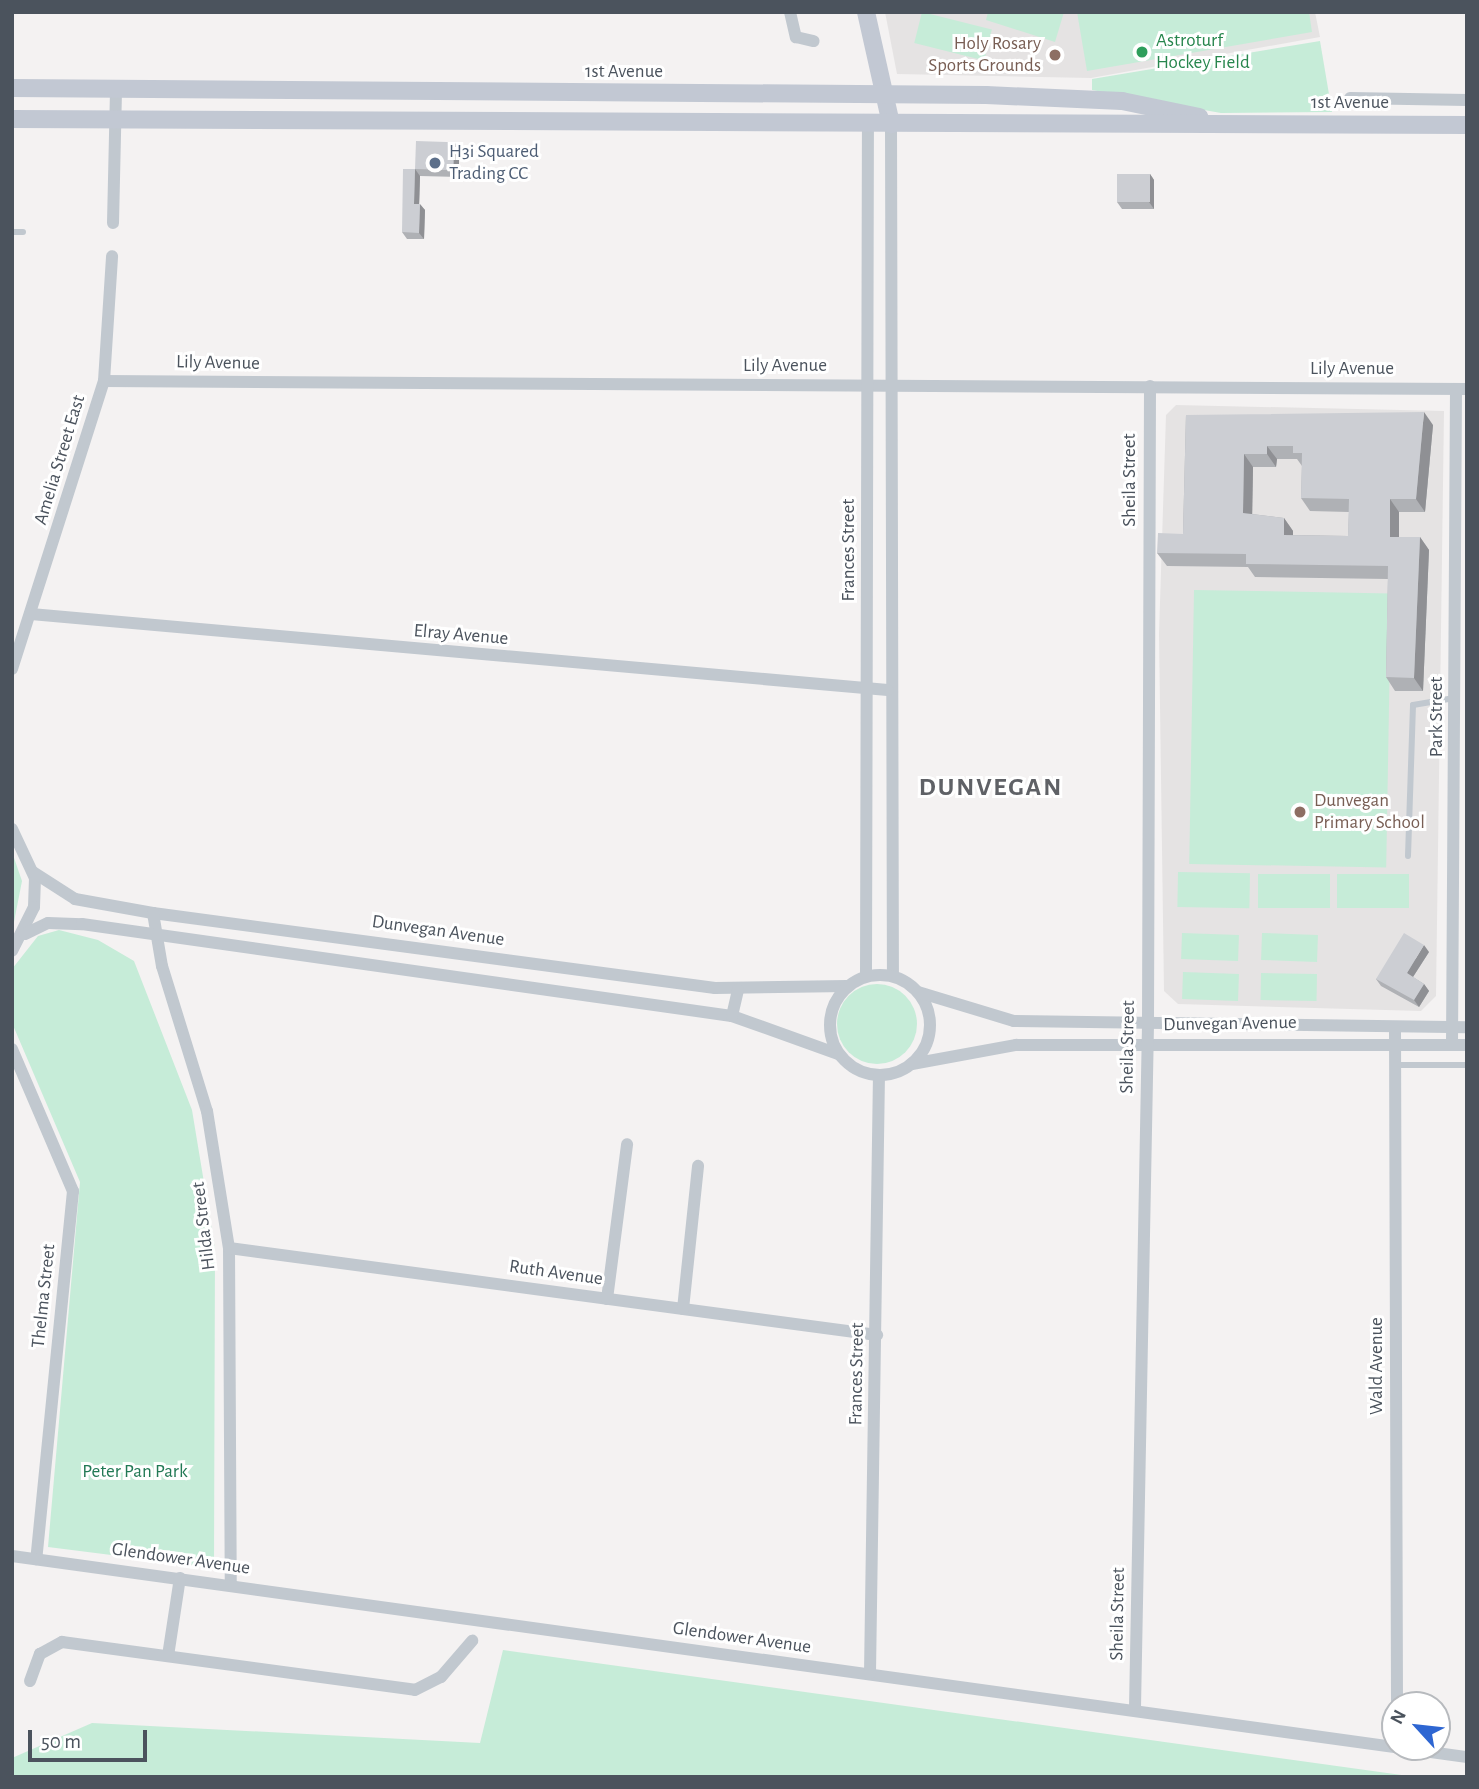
<!DOCTYPE html>
<style>
body{margin:0}
#map{position:relative;width:1479px;height:1789px;overflow:hidden;background:#f4f2f2;font-family:"Alegreya Sans",sans-serif}
div>[style]{position:absolute}
[style*='--x']{left:calc(var(--x)*1px);top:calc(var(--y)*1px);width:calc(var(--w)*1px);rotate:calc(var(--a)*1deg)}
.education>*{inset:0;background:#e5e3e3}
.green>*{inset:0;background:#c6ecd8;transform-origin:0 0}
.round{border-radius:50%}
.service>*{height:6px;margin:-3px;padding:0 3px;transform-origin:3px;border-radius:3px;background:#c1c8cf}
.minor>*{height:12px;margin:-6px;padding:0 6px;transform-origin:6px;border-radius:6px;background:#c1c8cf}
.minor>.ring{margin:-6px;padding:0;box-sizing:content-box;background:none;border:12px solid #c1c8cf;border-radius:50%}
.secondary>*{height:18px;margin:-9px;padding:0 9px;transform-origin:9px;border-radius:9px;background:#c2c8d3}
.wall>*{inset:0;background:#afb1b5}
.shaded-wall>*{inset:0;background:#8f9094}
.building>*{inset:0;background:#ccced3;transform-origin:0 0}
.dots>*{width:19px;height:19px;translate:-50% -50%;box-sizing:border-box;border:4px solid #fff;border-radius:50%}
span{translate:-50% -50%;white-space:nowrap;text-align:center;line-height:1.15;-webkit-text-stroke:6px #fff;paint-order:stroke}
.leisure-label{font-size:19px;color:#27864d}
.left{translate:0 -50%;text-align:left}
.education-label{font-size:19px;color:#785e54}
.right{translate:-100% -50%;text-align:right}
.street-label{font-size:19px;color:#4b535d}
.service-label{font-size:19px;color:#4e5e75}
.park-label{font-size:19px;color:#227955}
.district-label{font-size:26px;color:#5f6166;font-weight:700;letter-spacing:2px}
.frame{position:absolute;inset:0;border:14px solid #4b535d;pointer-events:none}
.north{position:absolute;left:1381px;top:1691px;width:70px;height:70px;box-sizing:border-box;background:#fff;border:2px solid #b7babe;border-radius:50%;rotate:297deg;font-size:19px;font-weight:700;line-height:28px;text-align:center;color:#4b535d}
.north::after{content:'';display:block;margin:auto;width:24px;height:32px;background:#2e66d2;clip-path:polygon(50% 0,100% 100%,50% 72%,0 100%)}
.scale{position:absolute;left:28px;top:1730px;width:119px;height:32px;box-sizing:border-box;border:4px solid #4b535d;border-top:0;padding-left:9px;font-size:21px;line-height:24px;white-space:nowrap;color:#4b535d;-webkit-text-stroke:5px #fff;paint-order:stroke}
</style>
<div id="map">
<div class="education">
<div style="clip-path:polygon(885px 12px,1315px 12px,1320px 37px,1091px 78px,897px 74px)"></div>
<div style="clip-path:polygon(1176px 405px,1444px 411px,1436px 996px,1421px 1011px,1178px 1004px,1164px 991px,1159px 634px,1166px 415px)"></div>
</div>
<div class="green">
<div style="left:922px;top:12px;width:72px;height:32px;rotate:14deg"></div>
<div style="clip-path:polygon(988px 12px,1064px 12px,1055px 42px,986px 20px)"></div>
<div style="clip-path:polygon(1077px 12px,1309px 12px,1312px 32px,1087px 71px)"></div>
<div style="clip-path:polygon(1320px 41px,1332px 112px,1221px 113px,1092px 90px,1092px 79px)"></div>
<div style="left:1194px;top:590px;width:197px;height:274px;rotate:1deg"></div>
<div style="clip-path:polygon(12px 852px,22px 881px,12px 932px)"></div>
<div style="left:1178px;top:872px;width:72px;height:35px;rotate:1deg"></div>
<div style="left:1258px;top:874px;width:72px;height:34px"></div>
<div style="left:1337px;top:874px;width:72px;height:34px"></div>
<div style="clip-path:polygon(59px 930px,98px 940px,134px 961px,192px 1110px,215px 1249px,214px 1568px,48px 1547px,80px 1182px,12px 1023px,12px 969px,38px 936px)"></div>
<div style="left:1182px;top:933px;width:57px;height:26px;rotate:2deg"></div>
<div style="left:1262px;top:933px;width:56px;height:27px;rotate:2deg"></div>
<div style="left:1183px;top:972px;width:56px;height:27px;rotate:2deg"></div>
<div style="left:1261px;top:973px;width:56px;height:27px;rotate:1deg"></div>
<div class="round" style="left:837px;top:984px;width:80px;height:80px"></div>
<div style="clip-path:polygon(503px 1650px,1416px 1777px,12px 1777px,12px 1758px,92px 1723px,480px 1743px)"></div>
</div>
<div class="service">
<div style="--x:12;--y:232;--w:11;--a:0"></div>
<div style="--x:1408;--y:856;--w:151;--a:-88.1"></div>
<div style="--x:1413;--y:705;--w:42;--a:-9.7"></div>
<div style="--x:1395;--y:1065;--w:72;--a:0"></div>
</div>
<div class="minor">
<div style="--x:790;--y:12;--w:26;--a:77"></div>
<div style="--x:796;--y:37;--w:18;--a:13"></div>
<div style="--x:1350;--y:98;--w:117;--a:1"></div>
<div style="--x:891;--y:124;--w:852;--a:89.87"></div>
<div style="--x:113;--y:223;--w:130;--a:-88.7"></div>
<div style="--x:104;--y:381;--w:1363;--a:0.34"></div>
<div style="--x:31;--y:614;--w:860;--a:5.07"></div>
<div style="--x:12;--y:669;--w:302;--a:-72.3"></div>
<div style="--x:104;--y:381;--w:125;--a:-86.3"></div>
<div style="--x:12;--y:829;--w:54;--a:64.9"></div>
<div style="--x:35;--y:878;--w:29;--a:92"></div>
<div style="--x:34;--y:907;--w:49;--a:116.6"></div>
<div style="--x:33;--y:872;--w:50;--a:32.7"></div>
<div style="--x:75;--y:899;--w:79;--a:10.2"></div>
<div style="--x:153;--y:913;--w:567;--a:7.6"></div>
<div style="--x:715;--y:988;--w:132;--a:-0.9"></div>
<div style="--x:153;--y:913;--w:54;--a:80.4"></div>
<div style="--x:162;--y:966;--w:152;--a:72.8"></div>
<div style="--x:207;--y:1111;--w:139;--a:80.9"></div>
<div style="--x:229;--y:1248;--w:337;--a:89.7"></div>
<div style="--x:25;--y:934;--w:25;--a:-26"></div>
<div style="--x:48;--y:923;--w:34;--a:2"></div>
<div style="--x:82;--y:924;--w:656;--a:8.06"></div>
<div style="--x:732;--y:1016;--w:113;--a:19.7"></div>
<div class="ring" style="left:830px;top:975px;width:88px;height:88px"></div>
<div style="--x:866;--y:976;--w:853;--a:-89.87"></div>
<div style="--x:918;--y:992;--w:100;--a:16.8"></div>
<div style="--x:1014;--y:1021;--w:453;--a:0.8"></div>
<div style="--x:732;--y:1016;--w:27;--a:-77"></div>
<div style="--x:1395;--y:1027;--w:678;--a:89.83"></div>
<div style="--x:1452;--y:1045;--w:656;--a:-89.65"></div>
<div style="--x:12;--y:1049;--w:155;--a:66.8"></div>
<div style="--x:73;--y:1191;--w:370;--a:95.7"></div>
<div style="--x:912;--y:1064;--w:106;--a:-10.4"></div>
<div style="--x:1016;--y:1045;--w:451;--a:0"></div>
<div style="--x:229;--y:1248;--w:654;--a:7.65"></div>
<div style="--x:607;--y:1299;--w:156;--a:-82.6"></div>
<div style="--x:683;--y:1309;--w:144;--a:-84"></div>
<div style="--x:12;--y:1556;--w:1469;--a:7.87"></div>
<div style="--x:168;--y:1656;--w:79;--a:-81.3"></div>
<div style="--x:870;--y:1673;--w:597;--a:-89.14"></div>
<div style="--x:30;--y:1681;--w:29;--a:-70"></div>
<div style="--x:40;--y:1654;--w:25;--a:-29"></div>
<div style="--x:62;--y:1642;--w:356;--a:7.7"></div>
<div style="--x:415;--y:1690;--w:29;--a:-27"></div>
<div style="--x:441;--y:1677;--w:48;--a:-49.3"></div>
<div style="--x:1135;--y:1708;--w:685;--a:-88.91"></div>
<div style="--x:1148;--y:1023;--w:637;--a:-89.82"></div>
</div>
<div class="secondary">
<div style="--x:866;--y:12;--w:115;--a:77.4"></div>
<div style="--x:12;--y:88;--w:974;--a:0.41"></div>
<div style="--x:986;--y:95;--w:136;--a:2.5"></div>
<div style="--x:1122;--y:101;--w:79;--a:11.7"></div>
<div style="--x:12;--y:119;--w:1455;--a:0.24"></div>
</div>
<div class="wall">
<div style="clip-path:polygon(454px 142px,459px 148px,459px 177px,420px 176px,419px 204px,425px 210px,424px 239px,407px 239px,402px 232px,415px 169px)"></div>
<div style="clip-path:polygon(1150px 174px,1154px 180px,1154px 209px,1122px 209px,1117px 202px)"></div>
<div style="clip-path:polygon(evenodd,1186px 415px,1433px 425px,1425px 512px,1399px 512px,1399px 537px,1420px 537px,1429px 550px,1423px 691px,1395px 691px,1386px 677px,1388px 579px,1255px 577px,1248px 567px,1167px 566px,1157px 553px,1183px 534px,1186px 415px,1277px 459px,1297px 459px,1302px 466px,1301px 498px,1310px 511px,1349px 512px,1348px 536px,1293px 535px,1293px 531px,1284px 518px,1252px 514px,1253px 467px,1276px 467px,1277px 459px)"></div>
<div style="clip-path:polygon(1429px 952px,1413px 977px,1424px 984px,1429px 991px,1419px 1007px,1381px 986px,1376px 979px)"></div>
</div>
<div class="shaded-wall">
<div style="clip-path:polygon(454px 142px,459px 148px,459px 177px,454px 170px)"></div>
<div style="clip-path:polygon(415px 169px,420px 176px,419px 210px,414px 204px)"></div>
<div style="clip-path:polygon(1150px 174px,1154px 180px,1154px 209px,1149px 202px)"></div>
<div style="clip-path:polygon(420px 204px,425px 210px,424px 239px,419px 233px)"></div>
<div style="clip-path:polygon(1424px 412px,1433px 425px,1425px 512px,1416px 499px)"></div>
<div style="clip-path:polygon(1267px 446px,1277px 459px,1276px 467px,1267px 454px)"></div>
<div style="clip-path:polygon(1244px 454px,1253px 467px,1252px 527px,1243px 513px)"></div>
<div style="clip-path:polygon(1390px 499px,1399px 512px,1399px 550px,1390px 537px)"></div>
<div style="clip-path:polygon(1284px 518px,1293px 531px,1293px 548px,1284px 535px)"></div>
<div style="clip-path:polygon(1420px 537px,1429px 550px,1423px 691px,1414px 678px)"></div>
<div style="clip-path:polygon(1424px 945px,1429px 952px,1411px 980px,1407px 973px)"></div>
<div style="clip-path:polygon(1424px 984px,1429px 991px,1419px 1007px,1414px 1000px)"></div>
</div>
<div class="building">
<div style="left:416px;top:141px;width:38px;height:28px;rotate:2deg"></div>
<div style="clip-path:polygon(403px 169px,415px 169px,414px 204px,420px 204px,419px 233px,402px 232px)"></div>
<div style="left:1117px;top:174px;width:33px;height:28px"></div>
<div style="clip-path:polygon(evenodd,1424px 412px,1416px 499px,1390px 499px,1390px 537px,1420px 537px,1414px 678px,1386px 677px,1388px 566px,1246px 564px,1246px 554px,1157px 553px,1158px 533px,1183px 534px,1186px 415px,1424px 412px,1267px 446px,1293px 446px,1293px 453px,1302px 453px,1301px 498px,1349px 499px,1348px 536px,1284px 535px,1284px 518px,1243px 513px,1244px 454px,1267px 454px,1267px 446px)"></div>
<div style="clip-path:polygon(1404px 933px,1424px 945px,1407px 973px,1424px 984px,1414px 1000px,1376px 979px)"></div>
</div>
<div class="dots">
<div style="left:1142px;top:52px;background:#2e9e5b"></div>
<div style="left:1055px;top:55px;background:#8d6e63"></div>
<div style="left:435px;top:163px;background:#5c6f8a"></div>
<div style="left:1300px;top:812px;background:#8d6e63"></div>
</div>
<div class="leisure-label">
<span class="left" style="left:1156px;top:52px">Astroturf<br>Hockey Field</span>
</div>
<div class="education-label">
<span class="right" style="left:1041px;top:55px">Holy Rosary<br>Sports Grounds</span>
<span class="left" style="left:1314px;top:812px">Dunvegan<br>Primary School</span>
</div>
<div class="street-label">
<span style="left:624px;top:72px">1st Avenue</span>
<span style="left:1350px;top:103px">1st Avenue</span>
<span style="left:218px;top:363px;rotate:1deg">Lily Avenue</span>
<span style="left:785px;top:366px">Lily Avenue</span>
<span style="left:1352px;top:369px">Lily Avenue</span>
<span style="left:60px;top:460px;rotate:-73deg">Amelia Street East</span>
<span style="left:1130px;top:480px;rotate:-90deg">Sheila Street</span>
<span style="left:849px;top:550px;rotate:-90deg">Frances Street</span>
<span style="left:461px;top:635px;rotate:5deg">Elray Avenue</span>
<span style="left:1437px;top:717px;rotate:-90deg">Park Street</span>
<span style="left:438px;top:931px;rotate:8deg">Dunvegan Avenue</span>
<span style="left:1230px;top:1024px;rotate:-1deg">Dunvegan Avenue</span>
<span style="left:1128px;top:1047px;rotate:-89deg">Sheila Street</span>
<span style="left:204px;top:1226px;rotate:-97deg">Hilda Street</span>
<span style="left:556px;top:1273px;rotate:8deg">Ruth Avenue</span>
<span style="left:44px;top:1296px;rotate:-84deg">Thelma Street</span>
<span style="left:1377px;top:1366px;rotate:-90deg">Wald Avenue</span>
<span style="left:857px;top:1374px;rotate:-89deg">Frances Street</span>
<span style="left:181px;top:1559px;rotate:8deg">Glendower Avenue</span>
<span style="left:1118px;top:1614px;rotate:-89deg">Sheila Street</span>
<span style="left:742px;top:1638px;rotate:8deg">Glendower Avenue</span>
</div>
<div class="service-label">
<span class="left" style="left:449px;top:163px">H3i Squared<br>Trading CC</span>
</div>
<div class="park-label">
<span style="left:135px;top:1472px">Peter Pan Park</span>
</div>
<div class="district-label">
<span style="left:991px;top:788px">DUNVEGAN</span>
</div>
<div class="frame"></div>
<div class="north">N</div>
<div class="scale">50 m</div>
</div>
